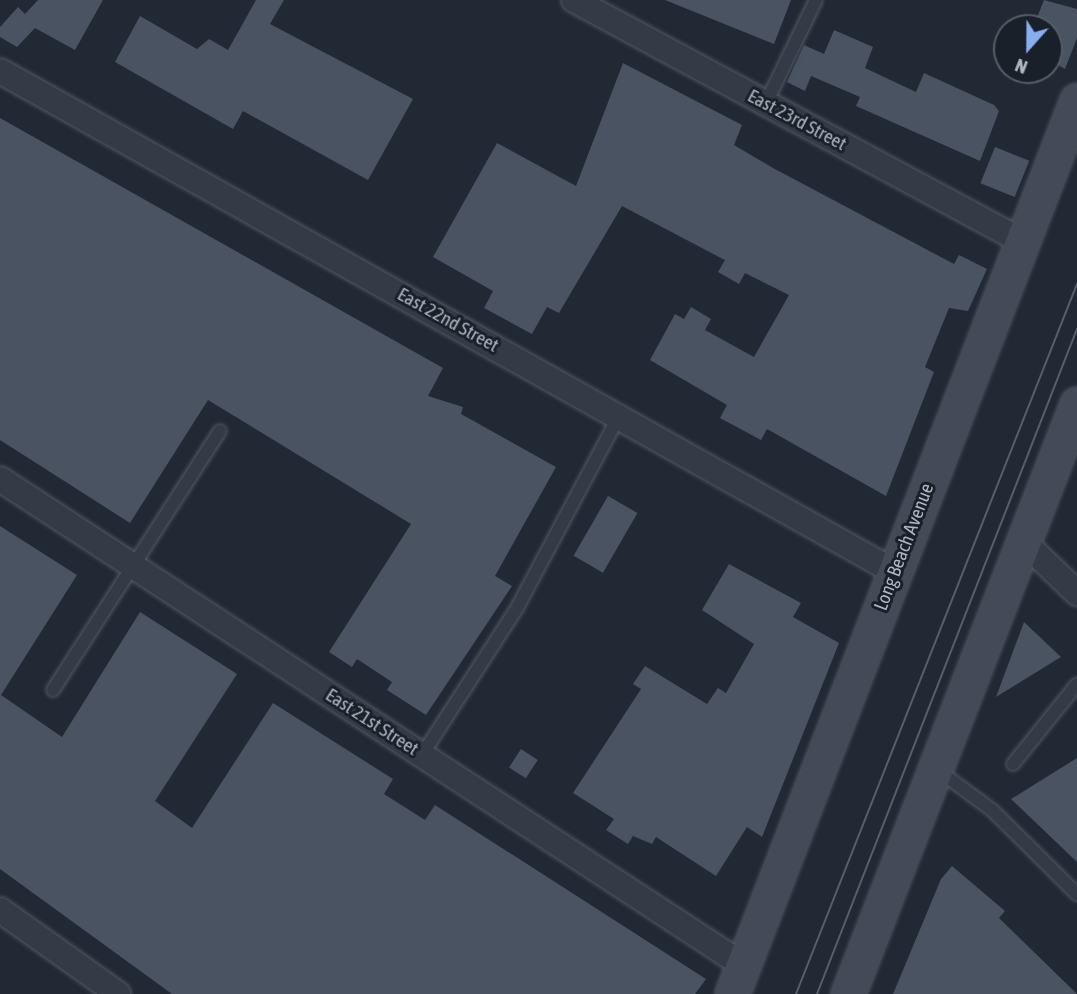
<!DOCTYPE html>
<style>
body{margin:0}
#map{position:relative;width:1077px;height:994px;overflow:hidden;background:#212935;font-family:"Asap Condensed",sans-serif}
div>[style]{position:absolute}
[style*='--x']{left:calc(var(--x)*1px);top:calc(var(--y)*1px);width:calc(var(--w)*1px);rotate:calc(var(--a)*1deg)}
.building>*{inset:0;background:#495361;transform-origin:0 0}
.roads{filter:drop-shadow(0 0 2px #525963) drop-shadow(0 0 2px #525963)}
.lane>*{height:12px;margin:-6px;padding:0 6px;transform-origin:6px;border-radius:6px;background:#343b46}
.street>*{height:24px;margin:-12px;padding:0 12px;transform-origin:12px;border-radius:12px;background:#343b46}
.secondary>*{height:33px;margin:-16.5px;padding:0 16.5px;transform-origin:16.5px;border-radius:16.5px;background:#434b58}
.tram>*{height:2px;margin:-1px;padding:0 1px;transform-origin:1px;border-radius:1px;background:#565f6c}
span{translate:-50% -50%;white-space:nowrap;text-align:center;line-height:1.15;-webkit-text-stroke:6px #1a202a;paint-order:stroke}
.street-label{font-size:19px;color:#aeb6c2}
.north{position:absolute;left:993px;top:14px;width:70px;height:70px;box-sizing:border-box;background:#1a202a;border:2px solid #555c67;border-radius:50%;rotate:201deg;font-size:19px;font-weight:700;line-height:28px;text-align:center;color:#aeb6c2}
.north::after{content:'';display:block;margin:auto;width:24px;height:32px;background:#87aeef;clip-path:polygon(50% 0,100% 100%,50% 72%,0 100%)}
</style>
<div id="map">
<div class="building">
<div style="clip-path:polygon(38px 0,103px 0,75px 50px,35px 28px,17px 47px,0 37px,0 27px,18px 7px,25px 14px)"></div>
<div style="clip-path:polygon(256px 0,284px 0,270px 24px,413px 99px,368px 180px,243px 111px,233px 129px,115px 62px,140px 16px,197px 49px,209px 39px,228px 50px)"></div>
<div style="clip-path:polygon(665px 0,791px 0,774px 44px)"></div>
<div style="clip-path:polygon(1044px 0,1077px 9px,1077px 38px,1065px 69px,1049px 60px,1049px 28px,1033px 28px)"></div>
<div style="clip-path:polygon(834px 30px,873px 47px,865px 68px,916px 92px,924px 73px,994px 105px,999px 111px,980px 161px,856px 106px,860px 97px,811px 76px,805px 91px,787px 82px,804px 45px,824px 54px)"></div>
<div style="clip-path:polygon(623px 63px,742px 125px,734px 145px,773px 168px,954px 264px,959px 255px,987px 269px,968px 311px,949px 308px,925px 367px,934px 372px,886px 496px,767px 429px,761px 440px,720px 418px,727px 405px,650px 360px,675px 314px,684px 319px,691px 307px,711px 319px,705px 330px,754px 357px,789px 295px,745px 273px,739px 284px,718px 272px,725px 260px,719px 257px,622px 206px,559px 313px,547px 307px,532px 334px,484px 308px,493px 291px,433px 257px,497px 143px,576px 186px)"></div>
<div style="clip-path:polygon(0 118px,443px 368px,428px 396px,463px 407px,461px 414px,556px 467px,495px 576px,512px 586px,426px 715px,387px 690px,392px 682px,357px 659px,352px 667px,329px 652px,411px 524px,208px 400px,130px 523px,0 440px)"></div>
<div style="left:995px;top:147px;width:37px;height:39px;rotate:22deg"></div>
<div style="left:608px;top:496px;width:34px;height:69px;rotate:30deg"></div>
<div style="clip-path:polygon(0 526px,77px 575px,1px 695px,62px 737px,140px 612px,237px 674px,155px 801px,192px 828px,273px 703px,393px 779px,384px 794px,425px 820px,435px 805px,706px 979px,695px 994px,172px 994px,0 869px)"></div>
<div style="clip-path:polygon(729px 564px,801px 603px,793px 617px,839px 643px,762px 837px,747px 827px,716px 876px,656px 837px,652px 844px,633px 836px,628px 844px,606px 830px,614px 819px,573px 793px,641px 689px,633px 684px,645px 666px,707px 704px,718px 688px,726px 693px,754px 644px,702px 610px)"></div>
<div style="clip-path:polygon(1024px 622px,1061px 657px,996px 697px)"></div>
<div style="left:521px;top:749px;width:20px;height:22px;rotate:33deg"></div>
<div style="clip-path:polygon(1077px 758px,1077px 862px,1011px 799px)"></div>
<div style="clip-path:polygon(952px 866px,1005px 911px,999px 918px,1077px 994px,893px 994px,941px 879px)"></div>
</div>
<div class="roads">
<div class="lane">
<div style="--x:766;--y:103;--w:114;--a:-64.1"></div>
<div style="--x:53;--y:690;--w:308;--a:-57.2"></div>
<div style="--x:422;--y:755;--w:175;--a:-57.1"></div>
<div style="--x:517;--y:608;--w:217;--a:-62"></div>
<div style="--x:1013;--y:764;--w:102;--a:-51.3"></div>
<div style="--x:936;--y:769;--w:69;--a:36.2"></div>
<div style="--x:992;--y:810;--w:120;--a:44.7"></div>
</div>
<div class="street">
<div style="--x:574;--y:0;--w:506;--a:28.29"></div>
<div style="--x:0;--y:71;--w:1026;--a:29.24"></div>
<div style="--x:0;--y:479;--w:888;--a:33.19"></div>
<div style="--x:1024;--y:542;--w:74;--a:43.9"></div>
<div style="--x:0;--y:910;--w:145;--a:35.4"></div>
</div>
<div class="secondary">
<div style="--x:732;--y:994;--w:958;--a:-68.9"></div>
<div style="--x:848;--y:994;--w:633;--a:-68.79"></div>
</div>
</div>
<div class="tram">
<div style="--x:796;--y:994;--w:764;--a:-68.41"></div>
<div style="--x:817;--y:994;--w:714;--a:-68.65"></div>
</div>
<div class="street-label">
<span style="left:797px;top:120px;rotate:28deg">East 23rd Street</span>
<span style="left:448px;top:320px;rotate:29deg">East 22nd Street</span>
<span style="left:904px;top:547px;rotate:-69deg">Long Beach Avenue</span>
<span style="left:372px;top:722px;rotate:33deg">East 21st Street</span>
</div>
<div class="north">N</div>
</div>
